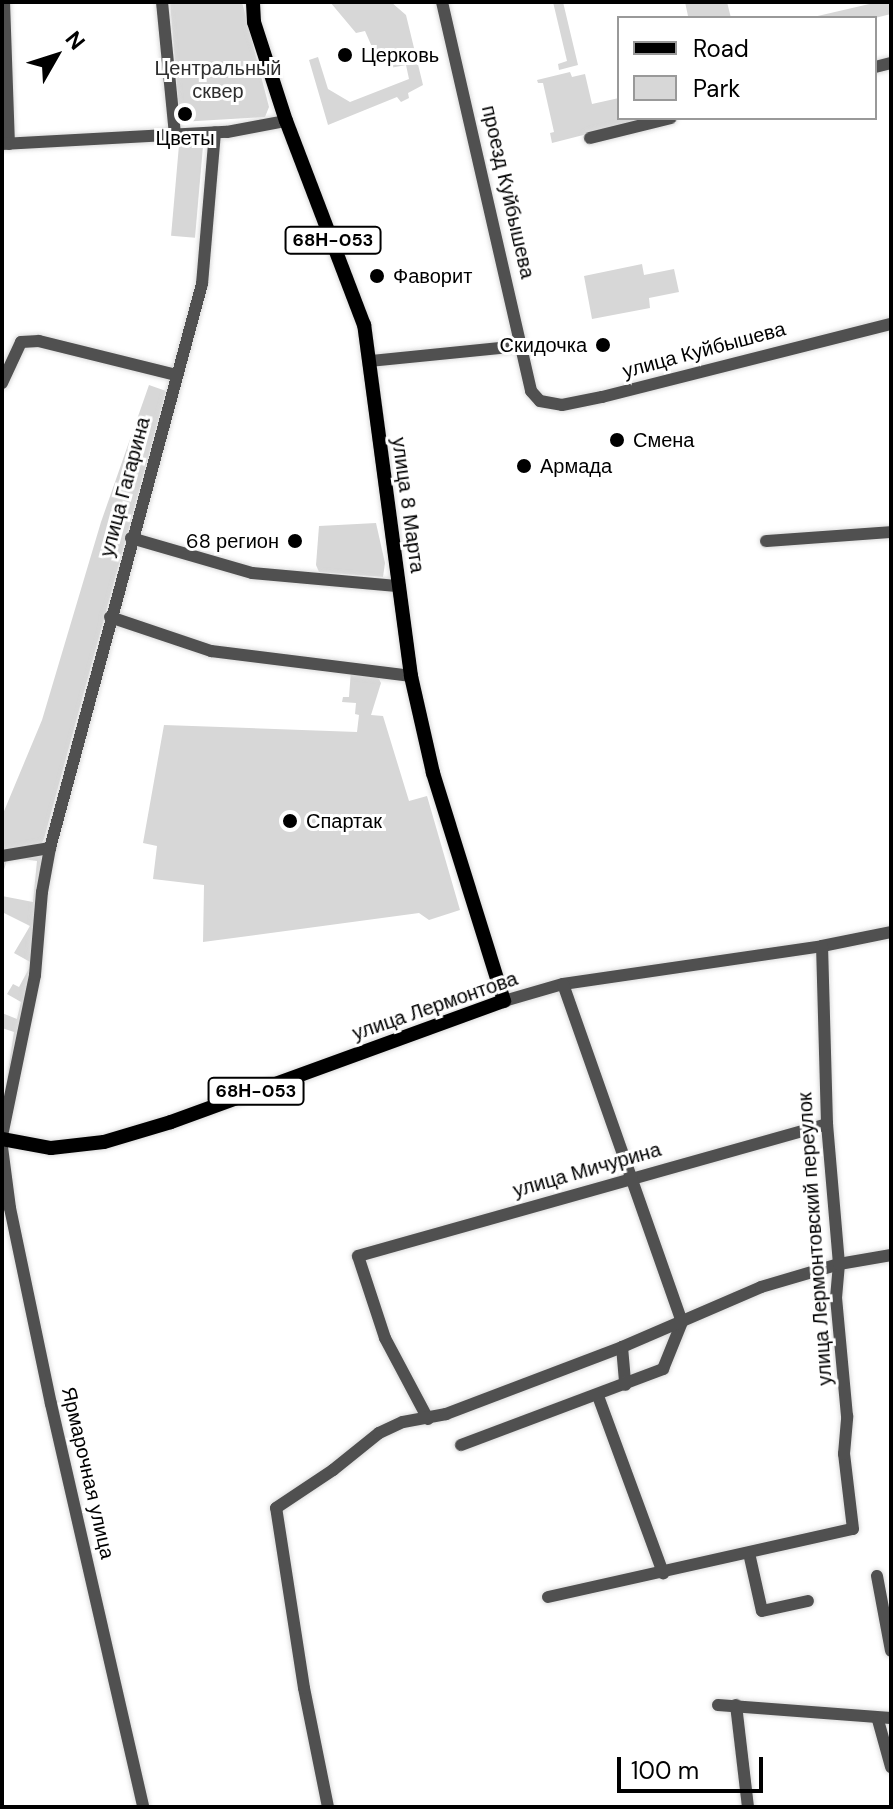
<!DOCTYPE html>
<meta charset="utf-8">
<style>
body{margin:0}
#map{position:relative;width:893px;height:1809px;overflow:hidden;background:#fff;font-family:"DM Sans",sans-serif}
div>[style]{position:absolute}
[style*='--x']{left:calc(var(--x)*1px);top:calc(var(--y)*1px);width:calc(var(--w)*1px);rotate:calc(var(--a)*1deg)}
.green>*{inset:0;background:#d7d7d7;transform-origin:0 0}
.roads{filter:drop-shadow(0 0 2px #dbdbdb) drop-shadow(0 0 2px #dbdbdb)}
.minor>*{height:12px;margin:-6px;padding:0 6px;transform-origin:6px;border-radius:6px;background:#505050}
.major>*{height:14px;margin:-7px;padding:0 7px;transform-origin:7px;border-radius:7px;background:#000}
.dots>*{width:22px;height:22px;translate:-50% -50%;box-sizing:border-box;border:4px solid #fff;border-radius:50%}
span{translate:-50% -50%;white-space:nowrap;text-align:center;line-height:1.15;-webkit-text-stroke:6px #fff;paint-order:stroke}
.shield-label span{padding:2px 6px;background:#fff;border:2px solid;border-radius:6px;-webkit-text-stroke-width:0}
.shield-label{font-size:18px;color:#000;font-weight:700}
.poi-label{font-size:20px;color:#000}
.left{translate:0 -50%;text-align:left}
.right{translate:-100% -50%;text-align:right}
.park-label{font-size:20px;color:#2e2e2e}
.street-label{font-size:20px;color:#000}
.frame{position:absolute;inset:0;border:4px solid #000;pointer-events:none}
.legend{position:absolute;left:617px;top:16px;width:260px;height:104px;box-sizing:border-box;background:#fff;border:2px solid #999;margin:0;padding:10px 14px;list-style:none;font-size:24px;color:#000}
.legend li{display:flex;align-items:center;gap:16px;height:40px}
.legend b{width:40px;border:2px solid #999}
.north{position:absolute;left:16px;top:16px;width:80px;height:80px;-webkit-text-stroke:6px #fff;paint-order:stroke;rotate:51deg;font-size:22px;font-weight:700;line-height:32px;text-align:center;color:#000}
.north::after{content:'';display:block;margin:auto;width:28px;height:36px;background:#000;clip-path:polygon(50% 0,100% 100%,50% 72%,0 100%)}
.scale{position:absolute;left:617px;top:1757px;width:146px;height:36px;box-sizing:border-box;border:4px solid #000;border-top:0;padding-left:10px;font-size:24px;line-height:28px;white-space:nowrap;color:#000;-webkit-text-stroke:6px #fff;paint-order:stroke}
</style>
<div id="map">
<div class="green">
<div style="clip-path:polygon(170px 2px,242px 2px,269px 107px,265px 117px,180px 122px)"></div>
<div style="clip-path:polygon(330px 2px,391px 2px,406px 15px,423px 85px,408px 93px,409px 98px,401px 102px,397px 97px,328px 125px,309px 60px,318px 57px,328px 89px,350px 102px,409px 79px,406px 65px,390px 68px,376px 56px,365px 31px,356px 33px)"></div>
<div style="clip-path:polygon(553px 2px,563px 2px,578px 65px,559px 70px,558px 64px,567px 61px)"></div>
<div style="clip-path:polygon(685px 2px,727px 2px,731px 18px,682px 18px,688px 16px)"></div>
<div style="clip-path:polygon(878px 2px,891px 2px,891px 14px,875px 18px,809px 18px)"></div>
<div style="clip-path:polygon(570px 72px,572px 77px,585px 74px,592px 104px,619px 98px,619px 118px,650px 118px,552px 143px,550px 133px,554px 132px,543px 83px,538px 83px,537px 80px)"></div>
<div style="left:179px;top:145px;width:24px;height:91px;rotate:5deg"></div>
<div style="clip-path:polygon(642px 264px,644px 275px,674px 269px,679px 292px,649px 298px,650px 308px,592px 319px,584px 276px)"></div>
<div style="clip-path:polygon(149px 385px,166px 391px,44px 839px,41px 844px,27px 848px,2px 851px,2px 816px,42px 720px,101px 522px)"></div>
<div style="clip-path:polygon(376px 523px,385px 563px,383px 577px,319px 572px,316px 565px,319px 526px)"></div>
<div style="clip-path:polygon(351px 670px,378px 677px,381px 683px,371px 715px,383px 716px,409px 801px,427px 796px,460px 910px,429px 920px,419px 913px,203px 942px,204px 885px,153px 879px,157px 846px,143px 843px,164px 725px,357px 732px,359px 715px,355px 714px,356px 703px,342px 702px,343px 697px,349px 697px)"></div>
<div style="clip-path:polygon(42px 851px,33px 962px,2px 1112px,14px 1032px,2px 1028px,2px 1013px,17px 1019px,21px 1002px,7px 994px,13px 984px,19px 987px,32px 963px,14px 953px,30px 926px,2px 912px,2px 896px,33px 902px,37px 861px,8px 857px,2px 876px,2px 861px,9px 855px)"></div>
</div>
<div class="roads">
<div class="minor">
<div style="--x:4;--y:2;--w:142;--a:88"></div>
<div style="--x:162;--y:2;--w:134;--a:84.4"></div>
<div style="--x:442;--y:2;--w:399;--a:77.1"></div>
<div style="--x:531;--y:391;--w:13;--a:48"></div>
<div style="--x:540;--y:401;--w:22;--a:10"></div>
<div style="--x:562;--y:405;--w:41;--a:-11.3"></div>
<div style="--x:602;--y:397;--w:298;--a:-14.2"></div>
<div style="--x:875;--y:67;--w:16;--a:-14"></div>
<div style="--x:590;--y:138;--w:83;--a:-13.9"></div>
<div style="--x:2;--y:144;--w:225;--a:-3.1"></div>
<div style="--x:227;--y:132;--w:60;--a:-10.6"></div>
<div style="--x:370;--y:361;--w:152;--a:-5.7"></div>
<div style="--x:2;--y:383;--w:45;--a:-65.1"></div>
<div style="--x:21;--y:342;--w:18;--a:-3"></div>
<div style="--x:39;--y:341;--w:141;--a:13.9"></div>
<div style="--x:131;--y:538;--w:126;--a:16.1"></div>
<div style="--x:252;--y:573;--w:148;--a:5.1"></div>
<div style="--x:766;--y:541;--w:125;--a:-4.1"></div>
<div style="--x:110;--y:617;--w:107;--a:18.6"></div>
<div style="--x:211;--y:651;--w:202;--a:7.1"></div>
<div style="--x:2;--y:856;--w:49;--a:-9.5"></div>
<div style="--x:504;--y:1001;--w:61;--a:-16.1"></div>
<div style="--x:563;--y:984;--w:262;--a:-8.3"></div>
<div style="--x:822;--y:946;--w:70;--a:-11.5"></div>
<div style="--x:2;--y:1136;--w:164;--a:-78.4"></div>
<div style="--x:35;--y:975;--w:83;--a:-85.2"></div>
<div style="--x:42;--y:892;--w:45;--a:-79.7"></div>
<div style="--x:50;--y:848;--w:584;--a:-74.92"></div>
<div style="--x:202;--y:284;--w:152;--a:-85.1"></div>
<div style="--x:2;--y:1147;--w:62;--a:82.5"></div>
<div style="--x:10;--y:1208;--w:200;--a:78.2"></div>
<div style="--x:51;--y:1404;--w:413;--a:77.1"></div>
<div style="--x:622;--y:1347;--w:38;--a:85"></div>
<div style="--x:598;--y:1396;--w:189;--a:69.8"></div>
<div style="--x:428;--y:1419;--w:92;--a:-118"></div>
<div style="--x:385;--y:1338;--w:86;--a:-108.2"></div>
<div style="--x:358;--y:1256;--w:487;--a:-15.7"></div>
<div style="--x:461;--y:1445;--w:216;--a:-20.6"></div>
<div style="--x:663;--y:1369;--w:51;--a:-68"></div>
<div style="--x:682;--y:1322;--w:358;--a:-109.4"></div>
<div style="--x:749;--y:1553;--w:59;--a:77.4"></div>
<div style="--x:762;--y:1611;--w:47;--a:-12.3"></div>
<div style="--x:877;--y:1576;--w:76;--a:79.4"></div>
<div style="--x:548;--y:1597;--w:312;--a:-12.6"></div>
<div style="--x:853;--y:1529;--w:76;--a:-96.8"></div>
<div style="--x:844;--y:1454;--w:38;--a:-85"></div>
<div style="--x:847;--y:1416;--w:119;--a:-95.3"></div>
<div style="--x:836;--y:1298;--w:34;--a:-85"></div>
<div style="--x:839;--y:1264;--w:141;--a:-94.9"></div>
<div style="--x:827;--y:1124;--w:178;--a:-91.6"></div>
<div style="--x:718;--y:1705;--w:173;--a:4.3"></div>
<div style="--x:736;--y:1705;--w:103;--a:83.3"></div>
<div style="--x:878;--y:1720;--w:49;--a:74.5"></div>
<div style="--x:328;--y:1807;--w:121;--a:-101.4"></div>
<div style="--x:304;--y:1688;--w:182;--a:-98.8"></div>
<div style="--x:276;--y:1508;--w:69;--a:-33.7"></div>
<div style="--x:333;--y:1470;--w:59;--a:-38.8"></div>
<div style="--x:379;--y:1433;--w:26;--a:-25"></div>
<div style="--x:403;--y:1422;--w:44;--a:-10.5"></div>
<div style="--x:446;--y:1414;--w:188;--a:-20.8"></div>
<div style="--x:622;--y:1347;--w:151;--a:-23.3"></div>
<div style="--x:761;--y:1287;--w:81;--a:-16.4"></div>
<div style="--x:839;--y:1264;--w:53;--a:-9.8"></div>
</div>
<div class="major">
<div style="--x:2;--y:1139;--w:50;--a:10.4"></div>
<div style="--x:51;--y:1148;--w:53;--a:-6.5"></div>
<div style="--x:104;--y:1142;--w:70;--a:-16.6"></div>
<div style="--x:171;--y:1122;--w:354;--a:-20"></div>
<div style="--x:504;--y:1001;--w:239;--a:-107.3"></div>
<div style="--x:433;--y:773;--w:99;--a:-102.8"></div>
<div style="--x:411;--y:676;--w:354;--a:-97.6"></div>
<div style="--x:364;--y:325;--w:218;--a:-110.9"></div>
<div style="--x:286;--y:121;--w:104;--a:-107.9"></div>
<div style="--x:254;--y:22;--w:20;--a:-93"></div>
</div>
</div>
<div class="dots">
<div style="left:345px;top:55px;background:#000"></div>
<div style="left:185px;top:114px;background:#000"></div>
<div style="left:377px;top:276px;background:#000"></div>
<div style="left:603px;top:345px;background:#000"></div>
<div style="left:617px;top:440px;background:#000"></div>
<div style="left:524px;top:466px;background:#000"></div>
<div style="left:295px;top:541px;background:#000"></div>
<div style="left:290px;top:821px;background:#000"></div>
</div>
<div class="shield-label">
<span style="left:333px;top:240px">68Н-053</span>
<span style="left:256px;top:1091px">68Н-053</span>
</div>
<div class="poi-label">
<span class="left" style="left:361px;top:55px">Церковь</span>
<span style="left:185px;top:138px">Цветы</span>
<span class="left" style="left:393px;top:276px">Фаворит</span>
<span class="right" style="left:587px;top:345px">Скидочка</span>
<span class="left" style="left:633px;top:440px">Смена</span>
<span class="left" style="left:540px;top:466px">Армада</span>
<span class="right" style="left:279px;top:541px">68 регион</span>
<span class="left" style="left:306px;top:821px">Спартак</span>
</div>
<div class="park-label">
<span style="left:218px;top:80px">Центральный<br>сквер</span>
</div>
<div class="street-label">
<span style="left:508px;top:192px;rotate:77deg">проезд Куйбышева</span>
<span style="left:704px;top:350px;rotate:-15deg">улица Куйбышева</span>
<span style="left:125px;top:487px;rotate:-75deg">улица Гагарина</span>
<span style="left:408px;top:505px;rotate:82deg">улица 8 Марта</span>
<span style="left:435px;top:1006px;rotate:-19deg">улица Лермонтова</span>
<span style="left:587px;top:1170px;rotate:-16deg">улица Мичурина</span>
<span style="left:815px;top:1239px;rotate:-94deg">улица Лермонтовский переулок</span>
<span style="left:88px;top:1473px;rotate:77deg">Ярмарочная улица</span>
</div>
<div class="frame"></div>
<ul class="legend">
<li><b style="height:10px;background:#000"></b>Road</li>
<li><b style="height:22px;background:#d7d7d7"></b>Park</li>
</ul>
<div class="north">N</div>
<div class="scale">100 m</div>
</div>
